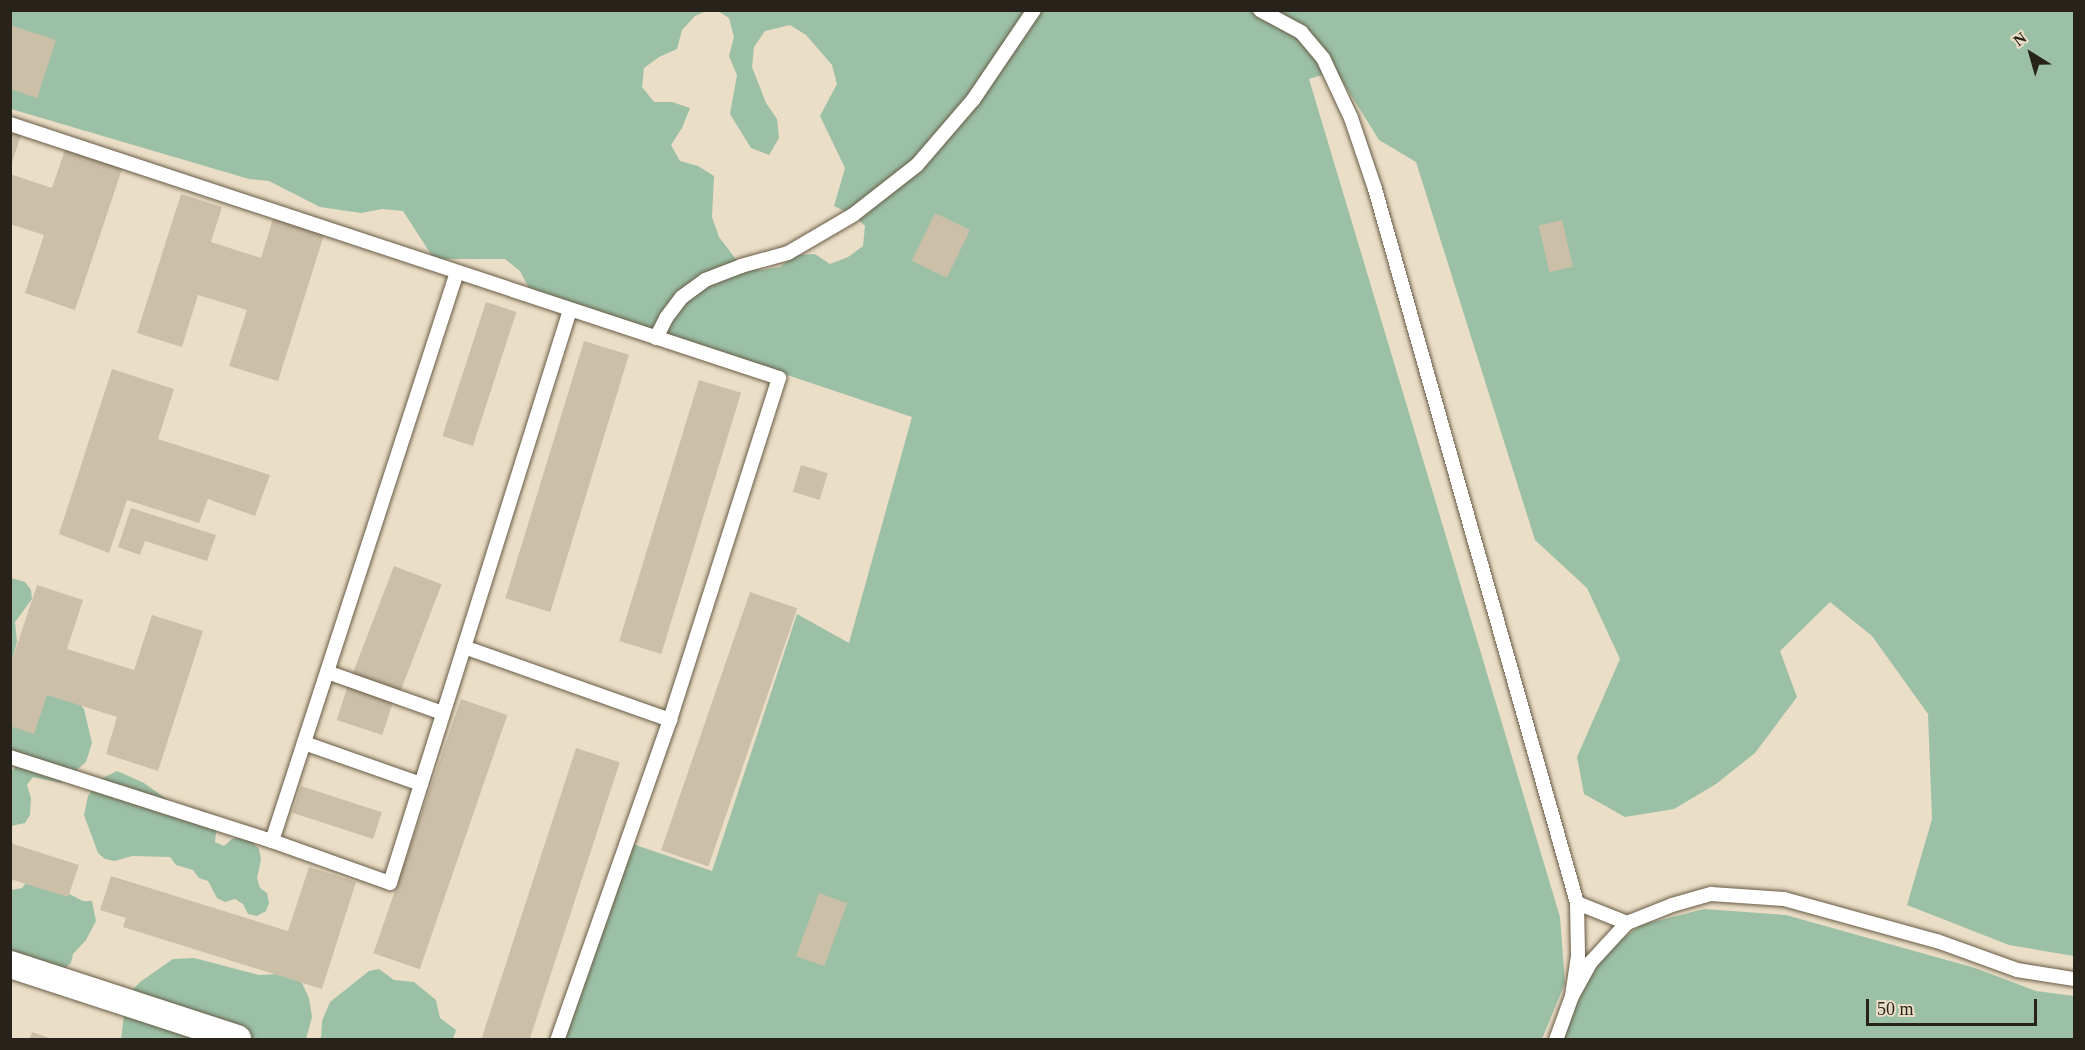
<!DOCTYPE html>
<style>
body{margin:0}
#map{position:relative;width:2085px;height:1050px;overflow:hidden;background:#ebdec6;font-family:"Times New Roman",serif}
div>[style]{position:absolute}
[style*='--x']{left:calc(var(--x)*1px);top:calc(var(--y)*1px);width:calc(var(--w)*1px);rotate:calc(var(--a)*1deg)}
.green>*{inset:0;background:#9bc0a5}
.building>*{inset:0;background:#ccbfa8;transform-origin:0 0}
.roads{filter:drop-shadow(0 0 2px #675b46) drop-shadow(0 0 2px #675b46)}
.lane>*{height:14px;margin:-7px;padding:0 7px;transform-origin:7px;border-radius:7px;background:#fff}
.street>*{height:27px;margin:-13.5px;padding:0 13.5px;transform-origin:13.5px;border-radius:13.5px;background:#fff}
span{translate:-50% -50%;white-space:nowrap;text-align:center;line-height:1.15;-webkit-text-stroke:4.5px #ebdec6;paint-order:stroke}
.frame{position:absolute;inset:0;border:12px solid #28231a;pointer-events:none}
.north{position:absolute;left:2001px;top:24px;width:60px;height:60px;-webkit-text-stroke:4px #ebdec6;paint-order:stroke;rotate:323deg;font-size:16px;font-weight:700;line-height:24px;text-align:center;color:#28231a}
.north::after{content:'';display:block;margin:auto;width:21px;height:27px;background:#28231a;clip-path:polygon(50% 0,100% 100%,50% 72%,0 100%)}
.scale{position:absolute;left:1866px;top:999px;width:171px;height:27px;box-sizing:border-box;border:3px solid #28231a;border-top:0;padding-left:8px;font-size:18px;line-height:21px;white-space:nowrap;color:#28231a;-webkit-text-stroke:4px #ebdec6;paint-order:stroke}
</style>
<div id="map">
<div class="green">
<div style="clip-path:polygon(10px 11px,706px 11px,695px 16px,682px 30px,677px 49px,659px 57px,644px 68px,642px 87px,654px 102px,672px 102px,690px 108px,682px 128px,671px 145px,680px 161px,698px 166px,714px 176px,712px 217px,719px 237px,741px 266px,761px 270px,780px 267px,796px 255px,815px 254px,830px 264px,848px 257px,863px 246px,865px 226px,853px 215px,834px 206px,845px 168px,820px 116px,837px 84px,832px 65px,806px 35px,790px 25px,765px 31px,754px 47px,752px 67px,766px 103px,777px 119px,779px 138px,769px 155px,751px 148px,730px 114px,737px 75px,729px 56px,734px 37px,729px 18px,718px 11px,2074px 11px,2074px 956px,2009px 945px,1907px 905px,1932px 819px,1928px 714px,1872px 636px,1830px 602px,1780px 651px,1797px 697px,1755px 753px,1716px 784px,1674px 809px,1625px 817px,1584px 794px,1577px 757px,1620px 659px,1587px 588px,1535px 540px,1416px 162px,1379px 140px,1336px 71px,1309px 79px,1560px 917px,1565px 983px,1542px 1039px,560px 1039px,624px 841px,712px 871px,797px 614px,849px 643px,912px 417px,529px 288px,520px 271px,505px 259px,434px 259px,403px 211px,382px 209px,361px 213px,320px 207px,269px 181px,249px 179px,11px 109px)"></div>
<div style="clip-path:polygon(11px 578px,25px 582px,31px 590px,32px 599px,15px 622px,17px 642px,12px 660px,14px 669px,11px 680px)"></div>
<div style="clip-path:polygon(60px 694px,78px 701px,84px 709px,92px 743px,86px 762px,61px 783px,33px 777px,27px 785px,31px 798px,30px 815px,25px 823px,11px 826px,11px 772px,15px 767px,11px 751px,10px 725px,44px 696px)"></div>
<div style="clip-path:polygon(117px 771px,144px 783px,168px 800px,174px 809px,203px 810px,212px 815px,217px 823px,215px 842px,224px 846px,232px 839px,243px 837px,251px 841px,259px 849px,261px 859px,257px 878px,260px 888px,267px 893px,269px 903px,266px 911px,257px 916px,248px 914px,243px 904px,235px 899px,225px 902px,217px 898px,208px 881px,199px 878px,193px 870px,176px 865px,170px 857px,132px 856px,115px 861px,105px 859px,98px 853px,84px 815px,88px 796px,99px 780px)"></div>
<div style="clip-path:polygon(38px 878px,83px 901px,92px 901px,96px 921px,86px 940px,73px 954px,71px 963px,63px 970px,11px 971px,11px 890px,22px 888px,29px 879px)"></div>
<div style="clip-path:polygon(1704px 909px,1786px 915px,1975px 968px,2036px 991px,2074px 996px,2074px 1039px,1561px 1040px,1574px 1008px,1602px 954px,1641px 925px)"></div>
<div style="clip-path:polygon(194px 958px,259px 975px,279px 974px,301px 981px,309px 998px,312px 1017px,306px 1039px,121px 1040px,126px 997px,140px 982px,173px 959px)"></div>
<div style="clip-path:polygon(379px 969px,394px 980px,414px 982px,436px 1000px,440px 1018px,456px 1030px,453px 1039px,321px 1039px,322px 1021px,330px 1002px,369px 971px)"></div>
</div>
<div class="building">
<div style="clip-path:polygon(10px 25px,56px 40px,37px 98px,10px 89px)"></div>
<div style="clip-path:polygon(10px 129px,22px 132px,11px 166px,10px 166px)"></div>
<div style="clip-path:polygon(66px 147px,123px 166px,75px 310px,25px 293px,44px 235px,10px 224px,10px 174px,52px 188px)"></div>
<div style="clip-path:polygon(181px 194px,222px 207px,211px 242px,261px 258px,273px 219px,324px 235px,278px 381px,229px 366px,247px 310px,198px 295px,182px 347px,137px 333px)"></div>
<div style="left:935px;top:213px;width:39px;height:53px;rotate:26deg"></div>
<div style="left:1562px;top:220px;width:48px;height:24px;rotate:77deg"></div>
<div style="left:486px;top:302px;width:32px;height:141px;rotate:18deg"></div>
<div style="left:584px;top:341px;width:47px;height:269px;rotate:17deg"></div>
<div style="clip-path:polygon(112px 369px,174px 389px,158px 439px,270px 475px,255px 516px,208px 499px,199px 523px,127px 500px,109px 553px,59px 534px)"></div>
<div style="left:699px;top:380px;width:44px;height:273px;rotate:17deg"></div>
<div style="left:801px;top:465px;width:28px;height:28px;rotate:17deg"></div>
<div style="clip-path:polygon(131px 508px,216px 535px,207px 561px,145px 541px,140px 555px,118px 547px)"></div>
<div style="left:394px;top:566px;width:51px;height:116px;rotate:21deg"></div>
<div style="clip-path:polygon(37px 585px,83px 600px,67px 649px,134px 670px,152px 615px,203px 631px,158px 771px,106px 754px,117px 717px,47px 695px,34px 734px,10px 726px,10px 666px)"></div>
<div style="left:750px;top:592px;width:50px;height:273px;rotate:19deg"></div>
<div style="left:349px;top:682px;width:48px;height:40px;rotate:18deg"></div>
<div style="left:461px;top:699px;width:49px;height:269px;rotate:19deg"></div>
<div style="left:576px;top:748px;width:46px;height:307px;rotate:18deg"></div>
<div style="left:301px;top:786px;width:85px;height:28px;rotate:18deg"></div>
<div style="clip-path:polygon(10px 843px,79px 865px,68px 897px,10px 879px)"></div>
<div style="clip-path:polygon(309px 867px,356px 882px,322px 989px,123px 927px,126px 918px,100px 910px,111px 876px,288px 931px)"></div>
<div style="left:819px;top:893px;width:30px;height:67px;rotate:20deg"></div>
<div style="clip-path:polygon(32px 1032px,52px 1039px,52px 1040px,29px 1040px)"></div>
</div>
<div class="roads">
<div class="lane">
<div style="--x:1260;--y:10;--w:47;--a:28.2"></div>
<div style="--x:1301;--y:32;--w:34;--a:50"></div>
<div style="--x:1323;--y:58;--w:66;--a:65"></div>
<div style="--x:1351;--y:118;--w:75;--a:71.3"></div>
<div style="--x:1375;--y:189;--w:742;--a:74.2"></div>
<div style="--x:1577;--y:903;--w:53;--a:88.9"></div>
<div style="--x:1578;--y:956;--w:40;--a:98.5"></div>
<div style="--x:10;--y:124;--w:810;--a:18.28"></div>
<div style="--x:779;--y:378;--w:359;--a:107.7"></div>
<div style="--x:670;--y:720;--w:339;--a:109.4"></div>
<div style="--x:656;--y:338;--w:22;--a:-63"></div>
<div style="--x:666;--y:318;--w:26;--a:-53"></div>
<div style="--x:682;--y:297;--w:29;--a:-36"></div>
<div style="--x:705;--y:280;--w:39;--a:-21"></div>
<div style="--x:741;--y:266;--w:49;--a:-15.5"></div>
<div style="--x:788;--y:253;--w:75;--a:-30.3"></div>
<div style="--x:853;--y:215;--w:81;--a:-38"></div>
<div style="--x:917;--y:165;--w:86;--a:-49.3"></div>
<div style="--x:973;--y:100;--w:109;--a:-55.9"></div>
<div style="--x:464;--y:647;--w:219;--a:19.5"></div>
<div style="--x:327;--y:672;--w:123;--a:19.5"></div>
<div style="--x:304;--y:743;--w:124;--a:19.3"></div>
<div style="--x:10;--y:757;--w:275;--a:17.8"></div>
<div style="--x:272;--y:841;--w:125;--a:19.6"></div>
<div style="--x:390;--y:883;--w:601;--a:-72.56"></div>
<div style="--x:272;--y:841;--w:598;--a:-71.99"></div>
<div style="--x:1577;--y:903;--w:54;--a:21.8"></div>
<div style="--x:1556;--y:1040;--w:47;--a:-70"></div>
<div style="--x:1572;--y:996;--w:39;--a:-61"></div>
<div style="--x:1591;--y:962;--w:53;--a:-47.3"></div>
<div style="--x:1627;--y:923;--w:48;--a:-21.8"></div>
<div style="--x:1672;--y:905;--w:41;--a:-15.8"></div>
<div style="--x:1711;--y:894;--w:73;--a:3.9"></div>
<div style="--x:1784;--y:899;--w:159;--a:15.4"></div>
<div style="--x:1937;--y:941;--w:85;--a:19.9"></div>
<div style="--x:2017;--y:970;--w:58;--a:9"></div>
</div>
<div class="street">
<div style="--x:10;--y:964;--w:239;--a:18.1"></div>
</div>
</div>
<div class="frame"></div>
<div class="north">N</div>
<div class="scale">50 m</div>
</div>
